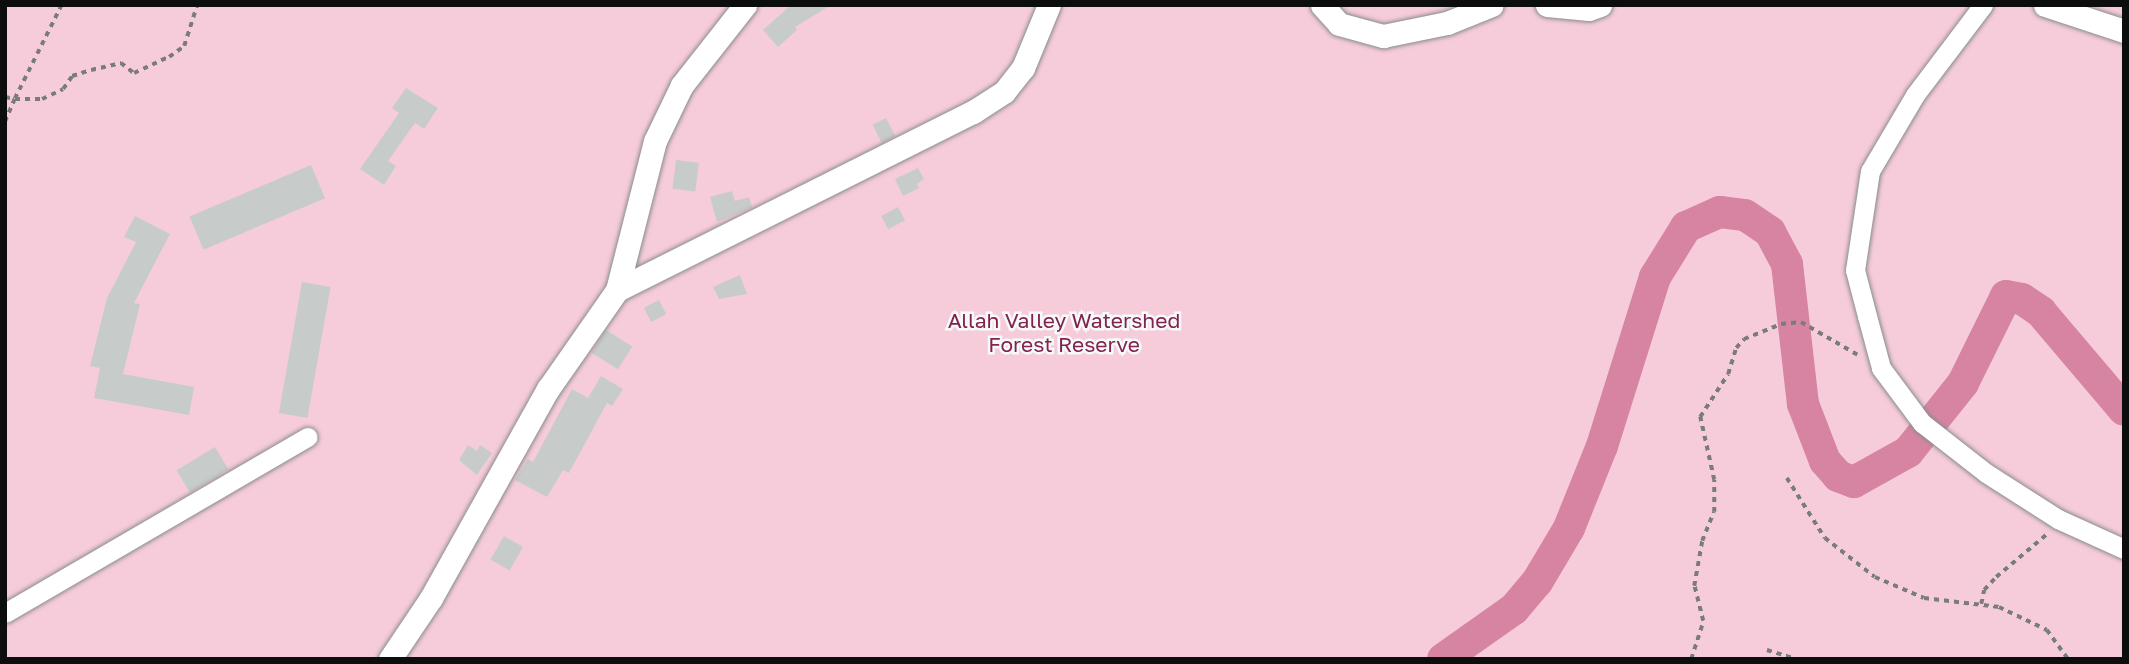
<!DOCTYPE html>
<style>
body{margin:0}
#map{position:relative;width:2129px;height:664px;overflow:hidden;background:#f5faf9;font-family:"Golos Text",sans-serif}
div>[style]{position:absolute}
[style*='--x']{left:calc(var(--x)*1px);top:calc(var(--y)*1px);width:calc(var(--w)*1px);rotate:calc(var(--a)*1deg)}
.green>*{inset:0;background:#f7ccda;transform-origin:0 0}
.river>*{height:32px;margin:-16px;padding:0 16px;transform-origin:16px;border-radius:16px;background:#d784a3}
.building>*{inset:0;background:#c7ccca;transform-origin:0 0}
.path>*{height:3.5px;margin-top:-1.75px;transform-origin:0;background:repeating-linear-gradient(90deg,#797c7b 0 5px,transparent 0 10px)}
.roads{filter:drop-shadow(0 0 2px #898d8c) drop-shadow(0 0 2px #898d8c)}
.minor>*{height:19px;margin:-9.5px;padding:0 9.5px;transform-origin:9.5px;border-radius:9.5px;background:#fff}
.tertiary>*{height:23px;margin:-11.5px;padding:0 11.5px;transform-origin:11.5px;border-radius:11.5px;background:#fff}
span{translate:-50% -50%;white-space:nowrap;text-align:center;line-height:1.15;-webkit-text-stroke:5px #f5faf9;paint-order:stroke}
.park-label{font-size:21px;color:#832250}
.frame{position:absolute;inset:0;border:7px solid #0c0e0d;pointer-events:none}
</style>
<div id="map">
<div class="green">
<div style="left:5px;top:5px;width:2119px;height:654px"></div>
</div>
<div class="river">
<div style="--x:1443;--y:659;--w:87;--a:-35.2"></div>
<div style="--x:1514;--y:609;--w:35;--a:-50"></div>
<div style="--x:1537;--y:582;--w:63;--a:-59.3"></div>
<div style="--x:1569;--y:528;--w:88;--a:-68.1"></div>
<div style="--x:1602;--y:446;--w:177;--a:-72.6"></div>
<div style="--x:1655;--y:277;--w:59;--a:-58.2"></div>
<div style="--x:1686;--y:227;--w:37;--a:-24"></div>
<div style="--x:1720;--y:212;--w:25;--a:7"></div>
<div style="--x:1745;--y:215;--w:30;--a:34"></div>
<div style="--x:1770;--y:232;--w:36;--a:62"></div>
<div style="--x:1787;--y:264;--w:141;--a:83.5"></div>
<div style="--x:1803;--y:404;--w:61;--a:68.9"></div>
<div style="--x:1825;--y:461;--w:20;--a:49"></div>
<div style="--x:1838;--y:476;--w:17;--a:21"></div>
<div style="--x:1854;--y:482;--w:62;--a:-29.1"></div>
<div style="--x:1908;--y:452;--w:88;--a:-51.4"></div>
<div style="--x:1963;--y:383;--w:97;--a:-63.7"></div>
<div style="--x:2006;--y:296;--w:16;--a:11"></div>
<div style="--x:2022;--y:299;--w:23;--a:34"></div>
<div style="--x:2041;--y:312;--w:128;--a:49.7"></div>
</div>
<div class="building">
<div style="clip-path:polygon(791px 5px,831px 5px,795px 27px,797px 30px,778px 47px,763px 30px)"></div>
<div style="clip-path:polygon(406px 88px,438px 108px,424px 129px,415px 123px,388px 161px,396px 166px,384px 185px,360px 169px,399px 113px,392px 108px)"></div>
<div style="left:886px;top:118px;width:20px;height:15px;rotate:63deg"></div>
<div style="left:676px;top:160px;width:23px;height:29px;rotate:7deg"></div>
<div style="left:311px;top:165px;width:36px;height:132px;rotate:67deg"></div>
<div style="clip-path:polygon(918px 168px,924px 179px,917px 184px,919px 188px,903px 196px,895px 179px)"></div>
<div style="clip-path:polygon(732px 191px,735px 201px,749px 197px,752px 207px,717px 222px,710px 197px)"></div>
<div style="left:898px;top:207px;width:15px;height:19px;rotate:62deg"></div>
<div style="clip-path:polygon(135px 216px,170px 234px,134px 303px,140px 304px,123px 374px,194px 387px,189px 415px,94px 398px,100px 368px,90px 366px,107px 298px,136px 242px,124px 237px)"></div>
<div style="clip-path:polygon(740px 275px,747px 294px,719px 299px,713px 287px)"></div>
<div style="left:302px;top:282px;width:29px;height:133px;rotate:10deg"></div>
<div style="left:659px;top:300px;width:16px;height:17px;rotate:63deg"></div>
<div style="left:606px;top:330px;width:31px;height:27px;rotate:32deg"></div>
<div style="clip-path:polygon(601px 376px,623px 389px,612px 406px,607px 403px,569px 473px,563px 470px,547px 497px,515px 480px,528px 459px,533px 462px,572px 389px,588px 398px)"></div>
<div style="clip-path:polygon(468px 445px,477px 451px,480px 445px,492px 453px,477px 475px,459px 460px)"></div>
<div style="left:215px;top:447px;width:26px;height:45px;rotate:59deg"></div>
<div style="left:504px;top:536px;width:22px;height:27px;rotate:30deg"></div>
</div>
<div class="path">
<div style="--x:62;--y:5;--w:105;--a:116.6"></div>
<div style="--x:15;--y:99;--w:27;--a:0"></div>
<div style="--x:42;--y:99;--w:23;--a:-25"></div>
<div style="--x:63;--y:89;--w:16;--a:-55"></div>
<div style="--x:72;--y:76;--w:20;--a:-18"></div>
<div style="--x:91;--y:70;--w:31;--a:-13"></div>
<div style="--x:121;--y:63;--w:16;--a:38"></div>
<div style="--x:134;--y:73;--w:38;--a:-25"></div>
<div style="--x:169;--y:57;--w:19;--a:-36"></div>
<div style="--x:184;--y:46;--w:43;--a:-72.4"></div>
<div style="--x:5;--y:97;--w:10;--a:11"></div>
<div style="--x:15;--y:99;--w:26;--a:113"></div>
<div style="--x:1787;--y:478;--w:71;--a:57.7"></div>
<div style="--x:1825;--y:538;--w:63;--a:38"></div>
<div style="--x:1875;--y:577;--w:53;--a:23.2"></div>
<div style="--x:1924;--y:598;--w:76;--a:6.8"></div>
<div style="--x:1999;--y:607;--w:53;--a:25.6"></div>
<div style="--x:2047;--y:630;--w:36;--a:54"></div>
<div style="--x:1981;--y:604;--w:14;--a:-78"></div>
<div style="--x:1984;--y:590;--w:18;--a:-47"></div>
<div style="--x:1996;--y:577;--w:67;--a:-40.1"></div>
<div style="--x:1767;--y:650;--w:31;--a:17"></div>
<div style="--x:1691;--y:659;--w:40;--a:-72"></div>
<div style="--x:1703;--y:621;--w:36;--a:-104"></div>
<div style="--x:1694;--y:586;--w:46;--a:-79.9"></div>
<div style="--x:1702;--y:541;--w:31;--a:-68"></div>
<div style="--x:1714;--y:512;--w:32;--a:-90"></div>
<div style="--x:1714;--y:480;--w:65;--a:-102.5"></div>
<div style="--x:1700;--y:417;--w:51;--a:-56.9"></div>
<div style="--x:1728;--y:374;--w:27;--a:-73"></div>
<div style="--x:1736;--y:348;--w:12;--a:-48"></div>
<div style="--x:1744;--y:339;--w:40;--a:-22"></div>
<div style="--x:1781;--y:324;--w:20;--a:-6"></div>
<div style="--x:1801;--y:322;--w:66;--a:30.1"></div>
</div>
<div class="roads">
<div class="minor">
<div style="--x:1983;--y:5;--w:113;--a:127.1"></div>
<div style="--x:1915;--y:95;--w:88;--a:120.6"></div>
<div style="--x:1870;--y:171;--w:100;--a:98.6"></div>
<div style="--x:1855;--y:270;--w:48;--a:75.4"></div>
<div style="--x:1867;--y:316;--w:54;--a:74.9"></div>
<div style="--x:1881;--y:368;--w:69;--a:53.3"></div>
<div style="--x:1922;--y:423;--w:81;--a:38"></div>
<div style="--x:1986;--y:473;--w:85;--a:32.6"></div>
<div style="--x:2058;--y:519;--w:72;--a:24.4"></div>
<div style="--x:5;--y:613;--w:350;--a:-30.2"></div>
</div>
<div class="tertiary">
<div style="--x:1322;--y:5;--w:25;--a:48"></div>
<div style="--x:1339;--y:24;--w:46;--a:15.3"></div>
<div style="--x:1383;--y:36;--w:65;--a:-11.5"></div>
<div style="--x:1447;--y:23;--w:48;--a:-21.8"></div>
<div style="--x:1547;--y:5;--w:42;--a:5.4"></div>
<div style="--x:1589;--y:9;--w:12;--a:-20"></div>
<div style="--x:2045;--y:5;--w:83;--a:18.2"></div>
<div style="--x:617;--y:290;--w:398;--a:-26.6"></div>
<div style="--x:973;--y:112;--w:37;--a:-33"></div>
<div style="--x:1004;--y:92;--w:31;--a:-52"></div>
<div style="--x:1023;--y:68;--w:68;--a:-67.6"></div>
<div style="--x:390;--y:659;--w:73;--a:-56.1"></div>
<div style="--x:431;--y:598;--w:240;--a:-60.8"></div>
<div style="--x:548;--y:389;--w:121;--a:-55.1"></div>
<div style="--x:617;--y:290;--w:154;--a:-75.7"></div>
<div style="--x:655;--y:141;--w:62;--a:-64.3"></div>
<div style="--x:682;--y:85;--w:102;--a:-51.8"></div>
</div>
</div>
<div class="park-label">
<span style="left:1064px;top:332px">Allah Valley Watershed<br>Forest Reserve</span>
</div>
<div class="frame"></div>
</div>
